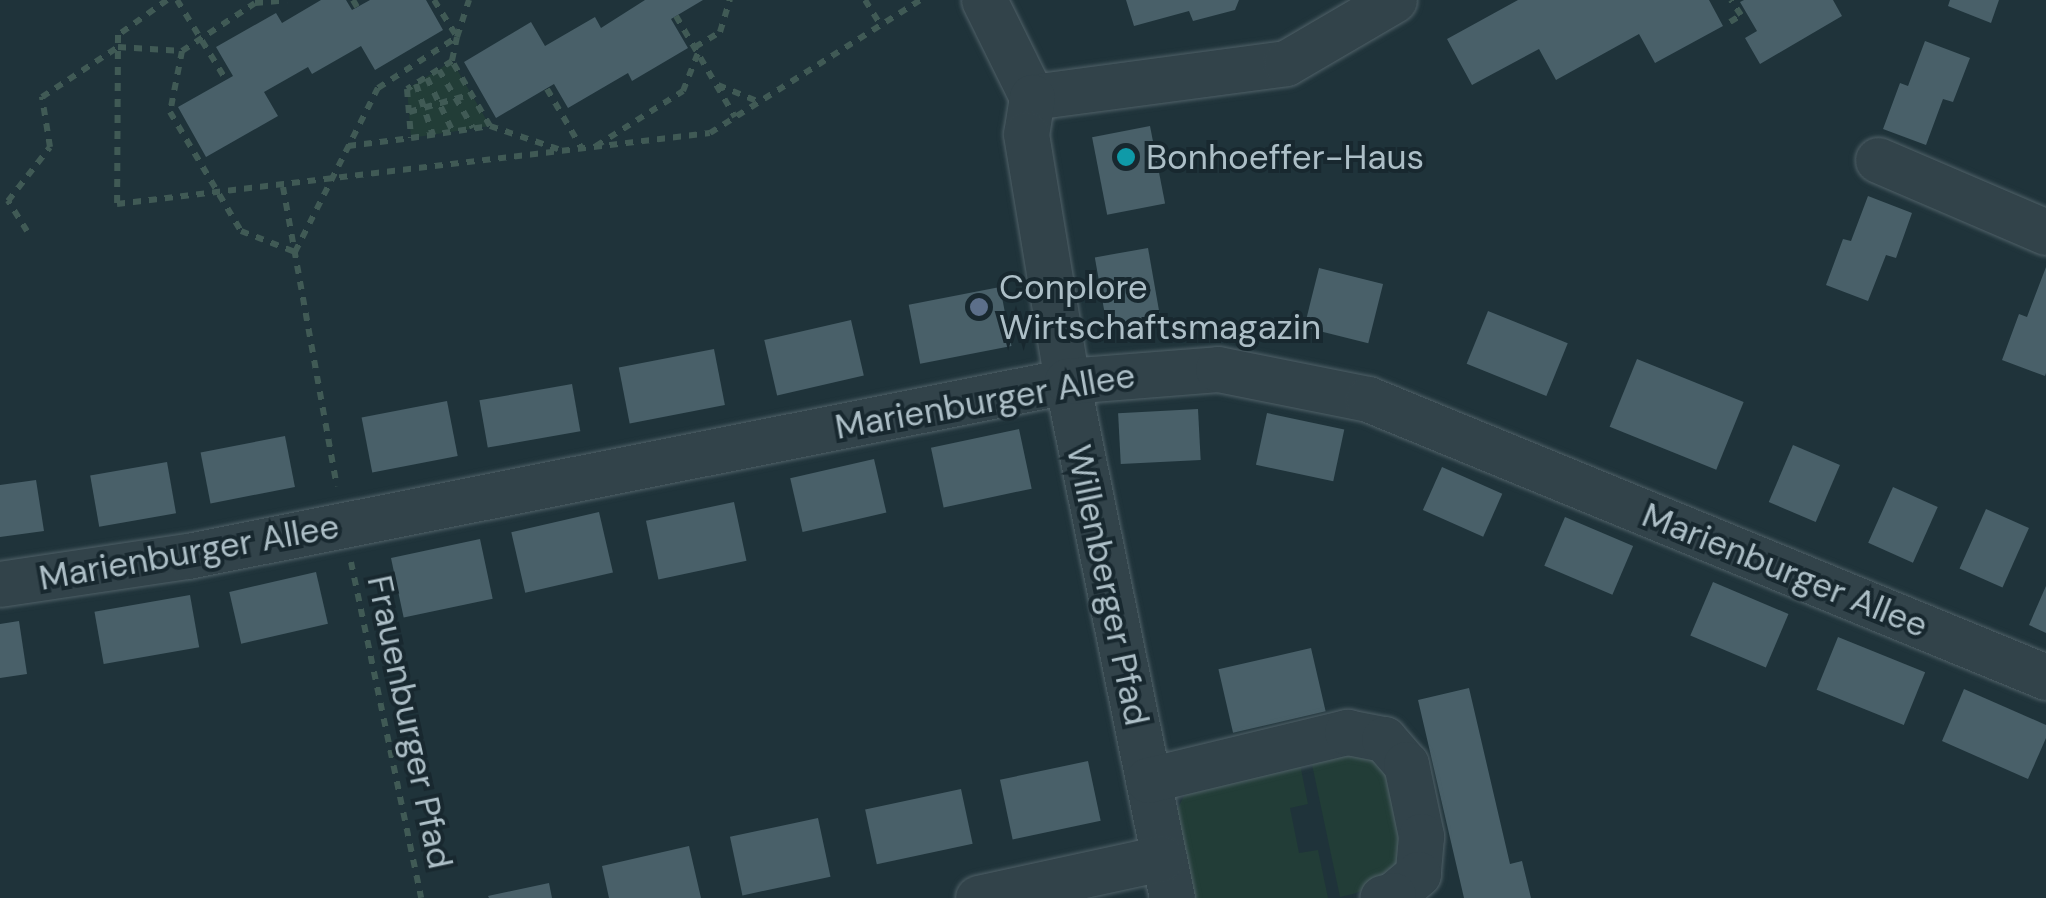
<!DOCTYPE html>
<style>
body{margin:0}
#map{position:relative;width:2046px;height:898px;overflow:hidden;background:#1f333a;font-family:"DM Sans",sans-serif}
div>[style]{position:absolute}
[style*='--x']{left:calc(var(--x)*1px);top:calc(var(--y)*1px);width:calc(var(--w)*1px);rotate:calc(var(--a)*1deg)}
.green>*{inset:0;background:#223d37}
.building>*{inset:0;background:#496069;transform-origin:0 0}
.path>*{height:6px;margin-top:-3px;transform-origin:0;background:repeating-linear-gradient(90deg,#405a55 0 8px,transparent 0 16px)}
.roads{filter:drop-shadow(0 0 2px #506168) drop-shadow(0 0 2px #506168)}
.minor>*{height:45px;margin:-22.5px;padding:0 22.5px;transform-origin:22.5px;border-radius:22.5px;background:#32434a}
.dots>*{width:28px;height:28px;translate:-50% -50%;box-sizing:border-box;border:5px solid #18282f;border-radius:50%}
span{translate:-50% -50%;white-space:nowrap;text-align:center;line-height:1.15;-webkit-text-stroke:8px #18282f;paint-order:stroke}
.poi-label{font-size:35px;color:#adbfc7}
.left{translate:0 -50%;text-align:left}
.street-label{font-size:35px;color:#adbfc7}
</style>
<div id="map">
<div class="green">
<div style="clip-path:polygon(452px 61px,490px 126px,411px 138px,407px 89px)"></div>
<div style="clip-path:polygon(1309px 750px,1376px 758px,1405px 794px,1397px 863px,1367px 889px,1353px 894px,1340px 897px)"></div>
<div style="clip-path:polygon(1298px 754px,1308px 804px,1290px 808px,1299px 853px,1318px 850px,1328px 898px,1195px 898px,1185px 887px,1172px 821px,1183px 798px,1194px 786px)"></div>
</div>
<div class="building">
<div style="clip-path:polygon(321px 0,346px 0,352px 10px,370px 0,426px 0,443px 30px,375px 70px,361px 46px,312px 74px,308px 67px,264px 92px,278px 116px,206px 157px,178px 107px,233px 76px,216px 47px,276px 13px,282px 23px)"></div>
<div style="clip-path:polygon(645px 0,703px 0,671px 19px,688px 48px,632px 81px,628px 73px,568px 108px,554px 84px,496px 118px,464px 62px,531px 22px,545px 46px,595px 17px,601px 28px)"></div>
<div style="clip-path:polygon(1126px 0,1239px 0,1235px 10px,1193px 21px,1189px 11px,1134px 26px)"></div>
<div style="clip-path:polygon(1518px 0,1709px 0,1723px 26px,1655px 63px,1639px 34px,1556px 80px,1539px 49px,1472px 85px,1447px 39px)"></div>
<div style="clip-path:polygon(1744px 0,1833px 0,1842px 16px,1760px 64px,1745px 38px,1757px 31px,1740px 2px)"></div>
<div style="clip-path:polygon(1950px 0,1999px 0,1991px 23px,1948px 6px)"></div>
<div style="clip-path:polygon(1925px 41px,1970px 58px,1953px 102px,1943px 99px,1926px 145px,1883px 129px,1900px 83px,1908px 86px)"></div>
<div style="left:1150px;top:126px;width:79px;height:59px;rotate:79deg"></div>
<div style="clip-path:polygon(1868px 196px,1912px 213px,1896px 258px,1886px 255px,1868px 301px,1826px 285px,1843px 239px,1851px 241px)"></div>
<div style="left:1148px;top:248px;width:72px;height:54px;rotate:80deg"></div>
<div style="clip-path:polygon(2046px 267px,2046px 373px,2045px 376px,2002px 360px,2019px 314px,2027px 317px)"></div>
<div style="left:1319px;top:268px;width:66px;height:61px;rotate:14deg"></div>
<div style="left:1000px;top:287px;width:60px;height:93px;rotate:79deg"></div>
<div style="left:1488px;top:311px;width:86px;height:57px;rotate:22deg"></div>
<div style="left:851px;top:320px;width:57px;height:89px;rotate:77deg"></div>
<div style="left:714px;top:349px;width:57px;height:97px;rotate:79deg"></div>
<div style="left:1637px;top:359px;width:115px;height:73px;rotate:22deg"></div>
<div style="left:572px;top:384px;width:48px;height:94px;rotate:80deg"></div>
<div style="left:447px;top:401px;width:56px;height:87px;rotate:79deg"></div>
<div style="left:1198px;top:409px;width:51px;height:80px;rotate:87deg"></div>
<div style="left:1267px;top:413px;width:79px;height:53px;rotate:12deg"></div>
<div style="left:1019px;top:429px;width:61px;height:90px;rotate:78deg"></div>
<div style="left:285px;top:436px;width:52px;height:86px;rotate:79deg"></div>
<div style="left:1793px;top:445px;width:51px;height:62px;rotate:23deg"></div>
<div style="left:874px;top:459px;width:55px;height:86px;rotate:77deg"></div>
<div style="left:167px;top:462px;width:52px;height:78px;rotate:80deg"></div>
<div style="left:1442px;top:467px;width:66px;height:47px;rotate:24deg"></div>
<div style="clip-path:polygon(36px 480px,44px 531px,0 537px,0 485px)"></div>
<div style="left:1893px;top:487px;width:49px;height:61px;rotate:24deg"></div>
<div style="left:734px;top:502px;width:60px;height:90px;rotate:78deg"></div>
<div style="left:1986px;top:509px;width:47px;height:65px;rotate:24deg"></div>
<div style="left:599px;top:512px;width:62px;height:90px;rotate:77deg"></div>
<div style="left:1565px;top:517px;width:74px;height:53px;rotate:23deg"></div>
<div style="left:480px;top:539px;width:61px;height:91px;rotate:78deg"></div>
<div style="left:316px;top:572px;width:53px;height:89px;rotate:77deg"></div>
<div style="left:1713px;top:582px;width:82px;height:58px;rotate:23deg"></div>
<div style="clip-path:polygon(2046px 586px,2046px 633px,2029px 625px)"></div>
<div style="left:190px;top:595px;width:53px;height:97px;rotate:80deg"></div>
<div style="clip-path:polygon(19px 621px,27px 674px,0 678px,0 624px)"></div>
<div style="left:1838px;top:637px;width:94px;height:57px;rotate:22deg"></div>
<div style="left:1311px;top:648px;width:65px;height:95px;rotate:77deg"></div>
<div style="clip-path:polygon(1469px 688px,1510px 864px,1522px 861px,1531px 898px,1464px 898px,1418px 700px)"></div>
<div style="clip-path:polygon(1964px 689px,2046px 725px,2046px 738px,2028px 779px,1942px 741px)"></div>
<div style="left:1088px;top:761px;width:61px;height:90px;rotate:78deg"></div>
<div style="left:961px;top:789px;width:56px;height:98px;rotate:78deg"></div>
<div style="left:818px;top:818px;width:60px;height:90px;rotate:78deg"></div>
<div style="clip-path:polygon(689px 846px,701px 898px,609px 898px,602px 866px)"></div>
<div style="clip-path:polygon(549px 883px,552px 898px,489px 898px,488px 896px)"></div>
</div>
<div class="path">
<div style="--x:167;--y:0;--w:60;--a:144.5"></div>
<div style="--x:118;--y:35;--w:169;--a:90.3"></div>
<div style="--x:117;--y:204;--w:597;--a:-6.83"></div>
<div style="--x:710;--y:133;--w:249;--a:-32.3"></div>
<div style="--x:177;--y:0;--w:94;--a:58.5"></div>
<div style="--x:353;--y:0;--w:8;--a:60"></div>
<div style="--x:434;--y:0;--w:44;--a:58.1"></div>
<div style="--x:457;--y:37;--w:25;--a:102"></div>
<div style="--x:865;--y:0;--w:28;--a:58"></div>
<div style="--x:676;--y:16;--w:117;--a:59.7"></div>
<div style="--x:1730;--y:22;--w:13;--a:-32"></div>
<div style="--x:1741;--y:15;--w:18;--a:-124"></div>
<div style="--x:695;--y:47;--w:29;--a:-31"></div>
<div style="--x:720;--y:32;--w:34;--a:-73"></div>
<div style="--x:182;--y:51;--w:62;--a:101.1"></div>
<div style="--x:170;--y:112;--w:139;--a:59.2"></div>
<div style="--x:241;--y:231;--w:58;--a:21.3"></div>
<div style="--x:295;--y:252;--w:184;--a:-63.2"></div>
<div style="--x:378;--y:88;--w:94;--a:-32.8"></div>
<div style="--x:457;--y:37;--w:39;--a:-72"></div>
<div style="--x:439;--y:70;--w:67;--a:59.6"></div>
<div style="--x:427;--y:78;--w:60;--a:64.3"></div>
<div style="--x:416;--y:84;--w:54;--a:71.6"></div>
<div style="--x:718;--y:85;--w:44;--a:22.5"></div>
<div style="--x:547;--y:89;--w:69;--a:59.7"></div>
<div style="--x:409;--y:112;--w:66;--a:-15.9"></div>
<div style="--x:490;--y:126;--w:72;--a:18.7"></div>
<div style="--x:348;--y:146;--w:64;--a:-7.2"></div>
<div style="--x:411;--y:138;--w:80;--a:-8.6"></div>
<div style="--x:490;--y:126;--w:75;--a:-120.3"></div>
<div style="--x:452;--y:61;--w:53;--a:148.1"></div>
<div style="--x:407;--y:89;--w:49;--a:85.3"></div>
<div style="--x:596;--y:146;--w:103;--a:-32.3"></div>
<div style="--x:683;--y:91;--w:41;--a:-68.5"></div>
<div style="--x:283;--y:187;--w:304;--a:79.8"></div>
<div style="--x:27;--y:231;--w:36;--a:-122"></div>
<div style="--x:8;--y:201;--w:68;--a:-52.1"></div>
<div style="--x:50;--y:147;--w:51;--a:-99.1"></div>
<div style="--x:42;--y:97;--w:91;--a:-33.3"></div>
<div style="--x:118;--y:47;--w:64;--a:3.6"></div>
<div style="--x:182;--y:51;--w:87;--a:-33.3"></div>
<div style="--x:255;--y:3;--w:32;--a:-5"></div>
<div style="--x:351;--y:562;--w:343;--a:78.2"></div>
</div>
<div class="roads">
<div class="minor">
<div style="--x:984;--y:0;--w:108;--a:63.7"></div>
<div style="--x:1032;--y:97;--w:256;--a:-7.6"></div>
<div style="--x:1286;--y:63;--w:125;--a:-30.3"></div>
<div style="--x:1032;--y:97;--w:37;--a:99"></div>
<div style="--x:1026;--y:134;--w:250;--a:80.6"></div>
<div style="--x:1067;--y:381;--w:528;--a:78.52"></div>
<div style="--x:1878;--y:160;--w:183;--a:23.2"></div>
<div style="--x:0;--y:584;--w:190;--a:-8.5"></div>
<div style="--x:188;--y:556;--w:896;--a:-11.26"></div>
<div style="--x:1067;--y:381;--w:151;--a:-4.5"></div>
<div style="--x:1218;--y:369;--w:153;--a:11.3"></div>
<div style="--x:1368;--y:399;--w:733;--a:22.3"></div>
<div style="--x:1148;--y:780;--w:205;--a:-13.6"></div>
<div style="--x:1347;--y:732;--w:38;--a:11"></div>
<div style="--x:1384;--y:739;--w:33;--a:49"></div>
<div style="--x:1406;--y:764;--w:74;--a:78.2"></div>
<div style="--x:1421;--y:836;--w:38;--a:95"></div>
<div style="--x:1418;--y:874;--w:33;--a:140"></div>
<div style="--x:1393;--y:895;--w:11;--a:165"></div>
<div style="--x:978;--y:898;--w:188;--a:-12.3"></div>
</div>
</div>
<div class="dots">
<div style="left:1126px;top:157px;background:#0f9aa8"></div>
<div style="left:979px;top:307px;background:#5c6f8a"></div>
</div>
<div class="poi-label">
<span class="left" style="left:1146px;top:157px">Bonhoeffer-Haus</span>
<span class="left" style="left:999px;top:307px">Conplore<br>Wirtschaftsmagazin</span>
</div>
<div class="street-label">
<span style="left:985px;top:401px;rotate:-10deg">Marienburger Allee</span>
<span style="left:189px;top:552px;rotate:-10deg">Marienburger Allee</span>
<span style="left:1785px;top:570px;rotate:22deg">Marienburger Allee</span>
<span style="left:1108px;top:585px;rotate:78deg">Willenberger Pfad</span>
<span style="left:410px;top:722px;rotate:78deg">Frauenburger Pfad</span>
</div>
</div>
